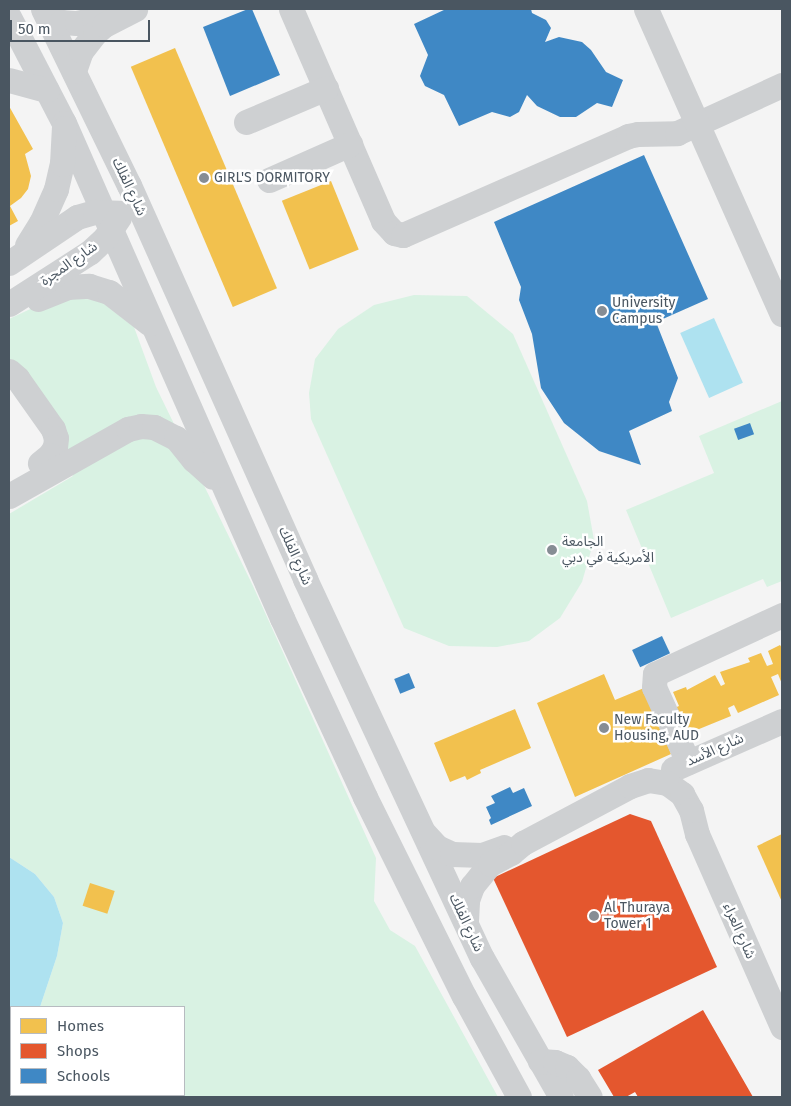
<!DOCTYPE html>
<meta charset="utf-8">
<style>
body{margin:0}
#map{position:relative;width:791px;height:1106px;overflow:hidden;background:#f4f4f4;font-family:"Fira Sans","Noto Sans Arabic",sans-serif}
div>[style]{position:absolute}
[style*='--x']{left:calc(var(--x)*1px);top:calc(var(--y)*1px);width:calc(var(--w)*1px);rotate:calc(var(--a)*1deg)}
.green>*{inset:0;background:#d9f2e3}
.water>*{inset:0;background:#aee2f0;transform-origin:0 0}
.homes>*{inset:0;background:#f2c14e;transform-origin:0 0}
.shops>*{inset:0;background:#e4572e}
.schools>*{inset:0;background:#3f88c5;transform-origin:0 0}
.minor>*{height:25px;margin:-12.5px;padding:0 12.5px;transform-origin:12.5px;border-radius:12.5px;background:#ced0d2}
.dots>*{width:14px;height:14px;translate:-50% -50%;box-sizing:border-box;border:2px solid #fff;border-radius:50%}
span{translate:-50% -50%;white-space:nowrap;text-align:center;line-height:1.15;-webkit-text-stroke:5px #fff;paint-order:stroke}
.poi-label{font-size:14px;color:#4a5661}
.left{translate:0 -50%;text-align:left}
.street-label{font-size:14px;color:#4a5661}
.frame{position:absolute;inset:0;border:10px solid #4a5661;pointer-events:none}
.legend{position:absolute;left:10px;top:1006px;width:175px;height:90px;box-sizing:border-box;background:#fff;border:1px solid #b7bbc0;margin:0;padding:6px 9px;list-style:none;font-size:15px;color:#4a5661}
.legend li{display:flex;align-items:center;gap:10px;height:25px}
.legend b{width:25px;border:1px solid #b7bbc0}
.scale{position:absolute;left:10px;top:20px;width:140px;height:22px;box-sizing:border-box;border:2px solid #4a5661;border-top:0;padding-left:6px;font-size:15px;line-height:18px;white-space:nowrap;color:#4a5661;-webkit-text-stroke:4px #fff;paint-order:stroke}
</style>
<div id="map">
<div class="green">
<div style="clip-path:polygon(414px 295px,467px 296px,513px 334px,587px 501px,594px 540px,582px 582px,560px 618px,529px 641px,497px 647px,449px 646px,404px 628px,311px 419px,309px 393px,315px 359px,338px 329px,374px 305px)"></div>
<div style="clip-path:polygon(56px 297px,99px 300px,134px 327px,156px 387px,253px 586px,376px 858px,374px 901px,390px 930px,415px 946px,498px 1097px,175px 1097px,173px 1095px,184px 1095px,184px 1007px,40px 1007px,57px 956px,63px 923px,54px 897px,35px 874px,9px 857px,9px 514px,73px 476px,9px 367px,9px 319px)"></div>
<div style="clip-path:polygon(782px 401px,782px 581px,767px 587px,763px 579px,671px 618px,626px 510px,714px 473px,699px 436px)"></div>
</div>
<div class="water">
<div style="left:714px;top:318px;width:71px;height:37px;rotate:66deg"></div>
<div style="clip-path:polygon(9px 857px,35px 874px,54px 897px,63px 923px,57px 956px,40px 1007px,11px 1007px,11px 1095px,173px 1095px,175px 1097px,9px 1097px)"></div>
</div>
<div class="homes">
<div style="left:175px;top:48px;width:261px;height:48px;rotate:67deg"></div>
<div style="clip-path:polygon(9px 106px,33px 149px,25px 154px,31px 176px,28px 189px,21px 198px,10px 206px,18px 221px,9px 226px)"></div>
<div style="left:331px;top:181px;width:74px;height:53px;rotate:68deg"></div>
<div style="clip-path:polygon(780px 645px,782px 648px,782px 684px,778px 674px,771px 677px,779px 695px,738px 713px,734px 705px,728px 708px,731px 716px,682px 736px,670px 710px,679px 706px,673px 692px,686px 687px,687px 690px,715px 675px,721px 686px,725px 684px,720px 672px,750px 662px,748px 658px,761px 653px,767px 666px,773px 664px,768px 651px)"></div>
<div style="clip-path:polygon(604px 674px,615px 700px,644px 688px,671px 754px,575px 797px,537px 703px)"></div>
<div style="clip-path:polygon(515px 709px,531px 748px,480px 770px,481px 773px,467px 780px,465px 776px,450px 782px,434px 743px)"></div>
<div style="clip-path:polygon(782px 834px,782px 902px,757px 846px)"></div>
<div style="left:90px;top:883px;width:26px;height:24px;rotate:18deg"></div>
</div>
<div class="shops">
<div style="clip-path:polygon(630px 814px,651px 821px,717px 967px,567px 1037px,493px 878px)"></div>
<div style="clip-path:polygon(703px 1010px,753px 1097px,638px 1097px,635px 1092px,626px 1097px,614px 1097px,598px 1070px)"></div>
</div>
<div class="schools">
<div style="clip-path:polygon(248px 9px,252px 9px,280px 75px,230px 96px,203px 27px)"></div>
<div style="clip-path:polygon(446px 9px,531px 9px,532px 13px,546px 20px,551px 28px,545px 42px,559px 37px,582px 42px,591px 50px,606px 72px,623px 80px,612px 107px,597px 103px,576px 117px,560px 117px,537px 106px,527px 95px,519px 112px,510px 117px,492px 112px,459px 126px,444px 95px,425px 86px,420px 76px,428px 55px,414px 24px)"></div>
<div style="clip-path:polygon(644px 155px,708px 299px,656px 322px,678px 378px,669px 402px,672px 411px,629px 431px,641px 465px,599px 451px,564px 423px,541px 388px,532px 334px,519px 300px,521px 287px,494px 222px)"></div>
<div style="left:750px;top:423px;width:12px;height:17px;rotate:70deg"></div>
<div style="left:662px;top:636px;width:19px;height:33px;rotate:65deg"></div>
<div style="left:409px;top:673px;width:16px;height:16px;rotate:68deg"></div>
<div style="clip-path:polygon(510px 787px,513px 793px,524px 788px,532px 806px,491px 825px,489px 820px,491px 818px,486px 807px,495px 803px,491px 796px)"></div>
</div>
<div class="minor">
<div style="--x:43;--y:9;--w:196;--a:64"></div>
<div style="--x:129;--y:185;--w:432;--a:65.9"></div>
<div style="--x:305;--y:579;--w:418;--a:65"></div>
<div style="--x:482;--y:958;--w:160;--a:60.4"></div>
<div style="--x:291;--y:9;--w:231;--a:66.5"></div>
<div style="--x:383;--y:221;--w:16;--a:47"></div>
<div style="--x:394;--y:233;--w:9;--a:13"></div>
<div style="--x:403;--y:235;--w:246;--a:-23.7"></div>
<div style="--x:628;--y:136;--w:10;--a:-11"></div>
<div style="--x:638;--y:134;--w:39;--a:-1"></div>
<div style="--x:677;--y:133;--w:115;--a:-24.6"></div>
<div style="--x:646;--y:9;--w:334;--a:66"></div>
<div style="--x:47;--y:16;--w:15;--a:23"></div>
<div style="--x:61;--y:22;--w:16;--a:4"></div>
<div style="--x:77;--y:23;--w:17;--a:-13"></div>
<div style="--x:94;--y:19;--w:21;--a:-25"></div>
<div style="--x:9;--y:17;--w:119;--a:62.6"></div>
<div style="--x:64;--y:123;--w:541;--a:66.23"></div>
<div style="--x:282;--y:618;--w:197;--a:65.1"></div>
<div style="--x:365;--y:797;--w:222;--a:63.6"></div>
<div style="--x:464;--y:996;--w:115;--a:61.4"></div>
<div style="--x:74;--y:71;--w:21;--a:-71"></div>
<div style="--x:81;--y:51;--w:23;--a:-52"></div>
<div style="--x:95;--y:33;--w:12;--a:-42"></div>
<div style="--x:104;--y:25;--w:35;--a:-27"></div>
<div style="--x:9;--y:80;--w:39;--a:15"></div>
<div style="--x:246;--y:122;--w:87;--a:-23"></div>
<div style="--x:269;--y:180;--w:89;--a:-24"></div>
<div style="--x:27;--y:245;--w:26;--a:-58"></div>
<div style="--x:41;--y:223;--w:37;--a:-66"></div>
<div style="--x:56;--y:189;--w:26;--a:-77"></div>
<div style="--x:62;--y:164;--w:36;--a:-87"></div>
<div style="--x:9;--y:263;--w:82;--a:-34.1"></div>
<div style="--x:77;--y:217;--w:19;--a:-16"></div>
<div style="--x:95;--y:212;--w:24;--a:2"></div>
<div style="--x:38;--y:299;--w:31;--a:-22"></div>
<div style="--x:67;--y:287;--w:22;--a:-3"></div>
<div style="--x:89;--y:286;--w:21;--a:17"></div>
<div style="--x:109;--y:292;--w:51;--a:37.8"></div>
<div style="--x:9;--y:304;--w:96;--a:-32.7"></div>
<div style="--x:90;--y:252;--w:21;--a:-43"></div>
<div style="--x:105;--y:238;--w:25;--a:-56"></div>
<div style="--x:9;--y:371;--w:11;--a:41"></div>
<div style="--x:17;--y:378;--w:62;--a:54.8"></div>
<div style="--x:53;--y:429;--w:9;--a:72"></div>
<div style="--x:56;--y:438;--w:9;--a:96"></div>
<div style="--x:55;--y:447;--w:9;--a:122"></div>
<div style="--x:50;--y:455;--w:13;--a:141"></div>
<div style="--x:9;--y:496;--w:137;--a:-29.4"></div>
<div style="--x:128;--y:429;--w:13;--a:-13"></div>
<div style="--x:141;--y:426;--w:13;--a:4"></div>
<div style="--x:154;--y:427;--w:25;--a:27"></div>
<div style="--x:176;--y:438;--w:28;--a:51"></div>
<div style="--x:194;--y:460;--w:25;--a:42"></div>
<div style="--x:688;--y:762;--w:82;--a:-114.4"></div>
<div style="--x:654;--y:687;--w:13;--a:-86"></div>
<div style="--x:655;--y:674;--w:140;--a:-24.9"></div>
<div style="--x:673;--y:769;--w:119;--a:-23.8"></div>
<div style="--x:425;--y:834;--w:18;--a:47"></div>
<div style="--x:437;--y:847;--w:17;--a:25"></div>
<div style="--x:452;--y:854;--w:30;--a:2"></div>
<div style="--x:482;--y:855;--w:23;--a:-20"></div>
<div style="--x:466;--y:921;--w:21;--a:-87"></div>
<div style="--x:467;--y:900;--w:15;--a:-70"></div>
<div style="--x:472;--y:886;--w:28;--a:-51"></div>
<div style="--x:490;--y:864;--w:24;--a:-28"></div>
<div style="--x:511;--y:853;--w:16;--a:-40"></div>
<div style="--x:523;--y:843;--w:121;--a:-28"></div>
<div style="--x:630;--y:786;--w:19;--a:-18"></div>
<div style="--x:648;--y:780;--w:19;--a:9"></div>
<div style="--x:667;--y:783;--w:19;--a:36"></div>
<div style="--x:682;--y:794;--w:18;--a:61"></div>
<div style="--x:691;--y:810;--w:25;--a:76"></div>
<div style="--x:697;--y:834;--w:211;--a:66.2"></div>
<div style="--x:540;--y:1061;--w:15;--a:4"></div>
<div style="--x:555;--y:1062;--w:13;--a:23"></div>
<div style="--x:567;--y:1067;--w:16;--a:45"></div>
<div style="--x:578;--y:1078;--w:22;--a:58"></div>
</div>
<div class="dots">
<div style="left:204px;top:178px;background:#868d94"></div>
<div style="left:602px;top:311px;background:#868d94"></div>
<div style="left:552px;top:550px;background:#868d94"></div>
<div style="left:604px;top:728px;background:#868d94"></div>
<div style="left:594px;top:916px;background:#868d94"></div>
</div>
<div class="poi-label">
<span class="left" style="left:214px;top:178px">GIRL'S DORMITORY</span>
<span class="left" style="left:612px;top:311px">University<br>Campus</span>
<span class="left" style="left:562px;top:550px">الجامعة<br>الأمريكية في دبي</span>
<span class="left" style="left:614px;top:728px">New Faculty<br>Housing, AUD</span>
<span class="left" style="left:604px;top:916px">Al Thuraya<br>Tower 1</span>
</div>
<div class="street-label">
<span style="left:129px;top:187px;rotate:65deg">شارع الفلك</span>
<span style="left:69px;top:264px;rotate:-35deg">شارع المجرة</span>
<span style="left:295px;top:556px;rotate:66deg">شارع الفلك</span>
<span style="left:715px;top:750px;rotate:-24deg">شارع الأسد</span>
<span style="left:466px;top:923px;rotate:65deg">شارع الفلك</span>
<span style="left:739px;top:931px;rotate:66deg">شارع العراء</span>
</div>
<div class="frame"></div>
<ul class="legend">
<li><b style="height:14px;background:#f2c14e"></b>Homes</li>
<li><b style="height:14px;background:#e4572e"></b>Shops</li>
<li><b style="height:14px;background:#3f88c5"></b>Schools</li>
</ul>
<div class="scale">50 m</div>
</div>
